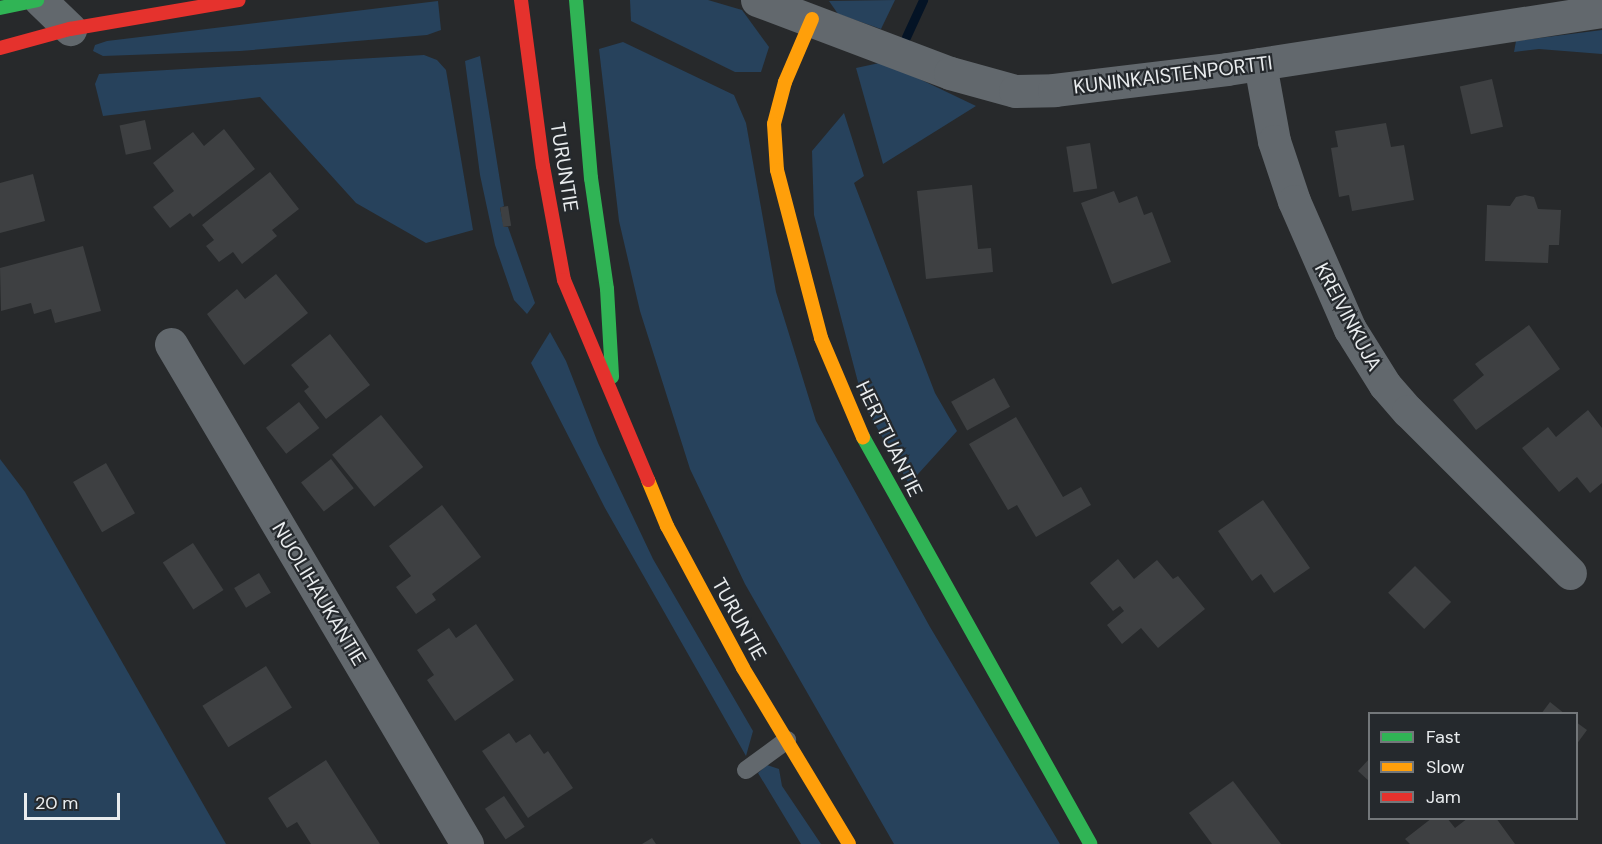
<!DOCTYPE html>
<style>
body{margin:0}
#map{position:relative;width:1602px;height:844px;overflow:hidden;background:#27292b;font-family:"DM Sans",sans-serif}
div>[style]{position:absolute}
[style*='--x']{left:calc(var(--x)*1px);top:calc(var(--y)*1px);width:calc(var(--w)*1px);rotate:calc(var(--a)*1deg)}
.green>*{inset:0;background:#27425c}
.stream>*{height:9px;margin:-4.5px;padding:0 4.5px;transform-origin:4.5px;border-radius:4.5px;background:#041325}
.building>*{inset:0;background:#3e4042;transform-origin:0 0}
.lane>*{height:18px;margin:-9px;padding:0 9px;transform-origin:9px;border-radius:9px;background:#62686d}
.street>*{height:33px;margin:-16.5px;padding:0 16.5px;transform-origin:16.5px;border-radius:16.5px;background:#62686d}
.fast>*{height:14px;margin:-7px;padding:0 7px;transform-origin:7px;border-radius:7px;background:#30b455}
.slow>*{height:14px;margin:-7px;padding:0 7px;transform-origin:7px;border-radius:7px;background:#ff9f0a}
.jam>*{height:14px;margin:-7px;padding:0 7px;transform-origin:7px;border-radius:7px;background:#e5322d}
span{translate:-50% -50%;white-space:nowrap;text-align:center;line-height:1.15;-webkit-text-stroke:4.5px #25292d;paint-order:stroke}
.street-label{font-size:20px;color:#e9ecee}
.legend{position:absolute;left:1368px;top:712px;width:210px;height:108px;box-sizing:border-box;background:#25292d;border:2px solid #73777a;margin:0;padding:8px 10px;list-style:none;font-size:18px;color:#e9ecee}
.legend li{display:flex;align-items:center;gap:12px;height:30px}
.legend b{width:30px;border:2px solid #73777a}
.scale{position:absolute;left:24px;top:793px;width:96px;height:27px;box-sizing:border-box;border:3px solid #e9ecee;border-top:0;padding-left:8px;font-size:18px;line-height:21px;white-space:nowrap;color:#e9ecee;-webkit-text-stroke:4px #25292d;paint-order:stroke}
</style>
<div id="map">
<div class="green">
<div style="clip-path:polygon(630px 0,708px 0,742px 10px,769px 47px,761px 72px,735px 72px,631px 21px)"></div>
<div style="clip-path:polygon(895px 0,881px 29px,838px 14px,829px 1px)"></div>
<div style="clip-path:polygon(438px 1px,441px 30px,427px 35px,240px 51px,103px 56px,93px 51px,95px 45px,107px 41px)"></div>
<div style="clip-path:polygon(1602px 30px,1602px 54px,1539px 49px,1514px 52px,1516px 41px)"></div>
<div style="clip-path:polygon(623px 42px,734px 95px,746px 123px,776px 292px,816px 421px,930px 627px,1060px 844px,894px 844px,745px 584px,690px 469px,640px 311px,619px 221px,599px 49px)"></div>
<div style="clip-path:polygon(424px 55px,437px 60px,446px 70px,473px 230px,426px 243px,356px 203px,260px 97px,103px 116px,95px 84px,99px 74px)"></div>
<div style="clip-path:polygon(480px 56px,504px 206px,500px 208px,504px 227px,508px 227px,535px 303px,527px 314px,514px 300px,495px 245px,480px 175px,465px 61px)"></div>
<div style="clip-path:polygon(884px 62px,976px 106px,883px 164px,856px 68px)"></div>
<div style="clip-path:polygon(844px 113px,864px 176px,854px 183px,935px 393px,957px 431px,909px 484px,864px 405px,814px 215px,812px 151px)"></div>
<div style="clip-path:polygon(550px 332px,566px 361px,598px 443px,653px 559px,753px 731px,746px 756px,605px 508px,531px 363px)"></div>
<div style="clip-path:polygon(0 459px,25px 492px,226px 844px,0 844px)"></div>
<div style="clip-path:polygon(767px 765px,779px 769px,782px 786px,821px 844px,801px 844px,758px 773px)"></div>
</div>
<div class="stream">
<div style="--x:906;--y:37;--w:41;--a:-65.3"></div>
</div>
<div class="building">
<div style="left:1492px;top:79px;width:49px;height:33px;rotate:77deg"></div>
<div style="left:145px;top:120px;width:30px;height:26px;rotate:78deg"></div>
<div style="clip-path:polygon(1386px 123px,1391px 147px,1404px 145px,1414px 200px,1352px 211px,1349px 195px,1339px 197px,1331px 148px,1338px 147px,1335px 131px)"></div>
<div style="clip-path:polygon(224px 129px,255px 169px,193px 217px,190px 213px,170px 228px,153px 207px,174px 191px,153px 163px,193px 132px,204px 146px)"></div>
<div style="left:1090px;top:143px;width:46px;height:24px;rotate:81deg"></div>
<div style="clip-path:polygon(270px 172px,299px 209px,272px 230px,277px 236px,242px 264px,233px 252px,219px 262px,206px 246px,214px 240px,202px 225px)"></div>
<div style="clip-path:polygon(33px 174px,45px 221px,0 233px,0 183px)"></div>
<div style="clip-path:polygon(972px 185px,978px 249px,991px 248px,993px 272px,926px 279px,917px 191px)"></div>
<div style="clip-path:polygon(1114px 191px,1119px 203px,1137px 196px,1144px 215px,1152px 212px,1171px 262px,1112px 284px,1081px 203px)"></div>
<div style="clip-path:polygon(1525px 195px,1534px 197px,1538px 209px,1561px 210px,1559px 245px,1549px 245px,1548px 263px,1485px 261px,1487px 205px,1510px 206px,1516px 197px)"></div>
<div style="left:508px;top:206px;width:20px;height:8px;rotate:81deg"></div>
<div style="clip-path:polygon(83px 246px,101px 311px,55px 323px,51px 309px,34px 314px,31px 303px,1px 311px,0 268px)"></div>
<div style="clip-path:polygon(276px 274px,308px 313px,244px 365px,207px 314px,237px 289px,245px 299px)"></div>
<div style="clip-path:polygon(1529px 325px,1560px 369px,1476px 430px,1453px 400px,1484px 375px,1475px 364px)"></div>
<div style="clip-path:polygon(330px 334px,370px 385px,326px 419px,304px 391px,309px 387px,291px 365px)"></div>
<div style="left:994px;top:378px;width:33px;height:49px;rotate:61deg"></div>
<div style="left:299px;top:402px;width:33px;height:42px;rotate:52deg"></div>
<div style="clip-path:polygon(1588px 410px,1602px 428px,1602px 483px,1590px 493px,1577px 477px,1559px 492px,1522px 448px,1548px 427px,1556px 437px)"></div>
<div style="left:381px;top:415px;width:67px;height:63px;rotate:51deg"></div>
<div style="clip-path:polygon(1016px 417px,1063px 497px,1081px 487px,1091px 505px,1036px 537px,1017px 505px,1008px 510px,969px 444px)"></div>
<div style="left:331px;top:459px;width:37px;height:38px;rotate:52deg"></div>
<div style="left:106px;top:463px;width:58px;height:38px;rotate:60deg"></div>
<div style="clip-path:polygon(1263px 500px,1310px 568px,1274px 593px,1261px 574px,1252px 581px,1218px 531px)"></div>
<div style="clip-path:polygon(442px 505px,481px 557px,432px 594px,436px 600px,416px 614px,396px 587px,411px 576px,389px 546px)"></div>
<div style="left:193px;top:543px;width:56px;height:36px;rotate:57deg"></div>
<div style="clip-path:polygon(1118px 559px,1134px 579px,1157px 560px,1173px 579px,1178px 576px,1205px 609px,1158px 648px,1141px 628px,1122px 644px,1107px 625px,1124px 611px,1120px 606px,1113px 611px,1090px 583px)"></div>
<div style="left:1415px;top:566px;width:51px;height:38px;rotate:45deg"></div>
<div style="left:259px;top:573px;width:23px;height:29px;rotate:59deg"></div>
<div style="clip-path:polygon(476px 624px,514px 680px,455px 721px,427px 680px,434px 675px,417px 650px,449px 628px,456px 638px)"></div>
<div style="left:266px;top:666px;width:49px;height:75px;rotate:58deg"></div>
<div style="clip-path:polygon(1550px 702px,1565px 714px,1541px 714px)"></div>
<div style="clip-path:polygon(1576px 722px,1587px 730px,1576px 745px)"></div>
<div style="clip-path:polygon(509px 733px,516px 743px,530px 734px,544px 754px,548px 751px,573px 788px,528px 818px,482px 751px)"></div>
<div style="clip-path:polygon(1370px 758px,1370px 782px,1358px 771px)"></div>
<div style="clip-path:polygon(326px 760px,380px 844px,311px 844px,297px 822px,287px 828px,268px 798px)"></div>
<div style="clip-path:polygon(1233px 781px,1281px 844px,1212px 844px,1189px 813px)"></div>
<div style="left:504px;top:796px;width:37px;height:23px;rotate:56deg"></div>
<div style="clip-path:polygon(1432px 818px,1447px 818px,1455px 828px,1468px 818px,1496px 818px,1515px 844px,1410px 844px,1405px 839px)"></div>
<div style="clip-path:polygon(652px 838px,656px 844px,642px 844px)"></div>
</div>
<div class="lane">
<div style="--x:746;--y:770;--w:51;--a:-36.2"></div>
</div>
<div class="street">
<div style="--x:40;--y:0;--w:42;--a:44"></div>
<div style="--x:757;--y:0;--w:206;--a:20.7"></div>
<div style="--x:950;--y:73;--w:67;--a:15.5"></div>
<div style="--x:1015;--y:91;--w:39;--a:-1"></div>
<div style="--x:1054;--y:90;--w:174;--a:-6.9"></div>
<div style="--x:1227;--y:69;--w:379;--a:-8.8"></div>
<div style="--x:1260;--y:64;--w:78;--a:79.7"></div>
<div style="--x:1274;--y:141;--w:63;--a:71.6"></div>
<div style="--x:1294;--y:201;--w:140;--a:66.4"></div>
<div style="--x:1350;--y:329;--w:66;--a:58"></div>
<div style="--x:1385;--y:385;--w:35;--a:49"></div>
<div style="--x:1408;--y:411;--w:229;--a:45"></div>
<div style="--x:171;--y:344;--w:581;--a:59.37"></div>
</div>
<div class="fast">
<div style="--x:576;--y:0;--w:179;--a:85.2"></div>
<div style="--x:591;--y:178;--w:112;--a:81.8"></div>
<div style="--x:607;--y:289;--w:88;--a:86.7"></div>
<div style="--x:0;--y:8;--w:38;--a:-12"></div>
<div style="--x:863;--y:437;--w:466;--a:60.8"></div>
</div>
<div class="slow">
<div style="--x:812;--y:19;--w:69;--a:113.2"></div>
<div style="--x:785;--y:82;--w:43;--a:104.7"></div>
<div style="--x:774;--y:124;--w:46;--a:86.3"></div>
<div style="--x:777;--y:170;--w:174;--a:75.3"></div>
<div style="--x:821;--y:338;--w:108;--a:67"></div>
<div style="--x:648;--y:480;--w:50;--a:67.6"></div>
<div style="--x:667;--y:526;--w:161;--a:61.8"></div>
<div style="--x:743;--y:668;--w:205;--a:58.9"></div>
</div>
<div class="jam">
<div style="--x:521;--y:0;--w:167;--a:82.5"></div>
<div style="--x:543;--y:166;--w:116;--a:79.6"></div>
<div style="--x:564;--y:280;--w:217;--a:67.2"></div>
<div style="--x:0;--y:48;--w:73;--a:-15.2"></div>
<div style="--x:70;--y:29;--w:171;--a:-9.7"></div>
</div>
<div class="street-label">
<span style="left:1173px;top:75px;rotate:-7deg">KUNINKAISTENPORTTI</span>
<span style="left:564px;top:167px;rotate:81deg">TURUNTIE</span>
<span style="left:1348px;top:317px;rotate:62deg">KREIVINKUJA</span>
<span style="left:889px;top:439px;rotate:64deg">HERTTUANTIE</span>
<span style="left:319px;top:594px;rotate:59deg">NUOLIHAUKANTIE</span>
<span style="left:739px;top:619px;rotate:61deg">TURUNTIE</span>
</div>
<ul class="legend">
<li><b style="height:8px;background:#30b455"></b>Fast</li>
<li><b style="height:8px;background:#ff9f0a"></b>Slow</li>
<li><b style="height:8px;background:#e5322d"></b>Jam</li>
</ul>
<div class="scale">20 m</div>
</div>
